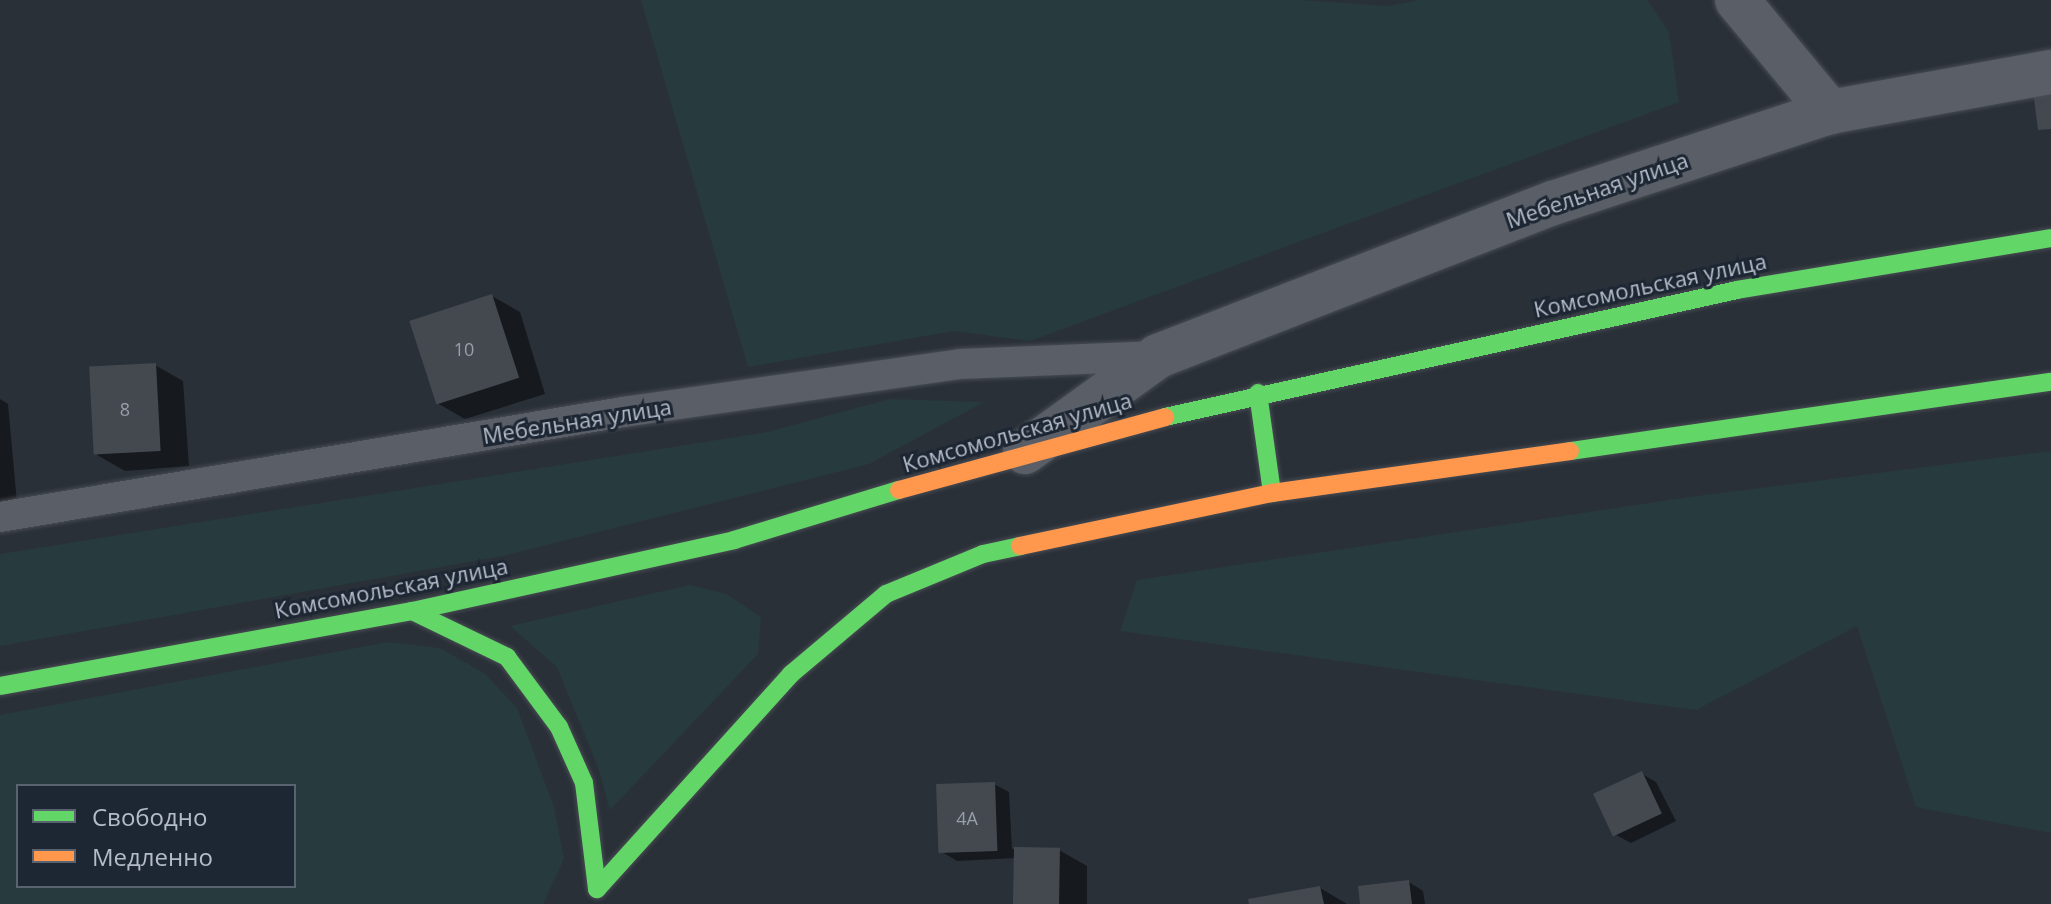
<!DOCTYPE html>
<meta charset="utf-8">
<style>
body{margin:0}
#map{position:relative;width:2051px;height:904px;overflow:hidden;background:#2a3038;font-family:"Open Sans",sans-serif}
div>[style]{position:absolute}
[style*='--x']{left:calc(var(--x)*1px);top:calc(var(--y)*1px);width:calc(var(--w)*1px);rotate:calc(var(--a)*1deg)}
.green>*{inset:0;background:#273a3e}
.shadow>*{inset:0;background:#0007}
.building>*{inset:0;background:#444950;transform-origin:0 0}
.roads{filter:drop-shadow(0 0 2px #484c53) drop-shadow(0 0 2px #484c53)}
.lane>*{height:30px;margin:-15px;padding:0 15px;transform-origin:15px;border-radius:15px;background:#5a5e66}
.street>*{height:44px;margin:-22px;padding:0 22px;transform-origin:22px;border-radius:22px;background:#5a5e66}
.fast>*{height:18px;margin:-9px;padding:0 9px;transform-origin:9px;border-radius:9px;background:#63d668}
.slow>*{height:18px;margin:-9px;padding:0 9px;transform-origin:9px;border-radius:9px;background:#ff974d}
span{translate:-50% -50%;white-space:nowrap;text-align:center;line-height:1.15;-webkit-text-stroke:6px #1d2633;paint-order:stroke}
.number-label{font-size:18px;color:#989fab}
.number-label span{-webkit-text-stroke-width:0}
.street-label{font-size:22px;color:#b4bcc9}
.legend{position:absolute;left:16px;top:784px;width:280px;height:104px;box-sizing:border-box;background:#1d2633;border:2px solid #59626f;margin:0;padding:10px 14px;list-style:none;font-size:24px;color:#b4bcc9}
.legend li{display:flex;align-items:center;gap:16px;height:40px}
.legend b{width:40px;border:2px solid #59626f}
</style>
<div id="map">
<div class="green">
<div style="clip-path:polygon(641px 0,1302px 0,1388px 6px,1419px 0,1647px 0,1669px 32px,1679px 102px,1030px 341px,954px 331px,748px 367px)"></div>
<div style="clip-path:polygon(890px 399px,984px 402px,869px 464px,503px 556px,0 646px,0 554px,767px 432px)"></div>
<div style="clip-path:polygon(2051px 451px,2051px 833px,1916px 807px,1857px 626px,1696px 710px,1120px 631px,1137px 580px,1689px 497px)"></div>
<div style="clip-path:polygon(690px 585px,726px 594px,761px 617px,758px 654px,610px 810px,598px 767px,557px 667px,510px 626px)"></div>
<div style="clip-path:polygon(evenodd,388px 642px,440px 648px,484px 673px,517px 708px,554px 807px,564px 859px,543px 904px,0 904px,0 715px,388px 642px,18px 786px,294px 786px,294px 886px,18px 886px,18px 786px)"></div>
</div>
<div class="shadow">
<div style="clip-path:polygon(492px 296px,520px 312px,545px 394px,465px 419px,437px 403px)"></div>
<div style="clip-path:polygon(155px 365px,183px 381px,189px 466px,125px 471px,97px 455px)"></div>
<div style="clip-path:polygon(0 399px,8px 404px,17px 503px,0 504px)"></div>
<div style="clip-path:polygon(1642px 774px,1656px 782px,1676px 821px,1631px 843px,1616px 835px)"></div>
<div style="clip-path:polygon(994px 784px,1009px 792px,1012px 849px,1059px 850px,1087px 866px,1087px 904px,1016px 904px,1016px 858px,957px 861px,942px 852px)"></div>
<div style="clip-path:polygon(1409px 882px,1423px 891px,1425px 904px,1362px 904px)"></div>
<div style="clip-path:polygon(1320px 888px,1347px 904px,1251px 904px)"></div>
</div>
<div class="building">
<div style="clip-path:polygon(2051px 89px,2051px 129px,2038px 130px,2033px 91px)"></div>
<div style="left:492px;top:294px;width:88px;height:87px;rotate:72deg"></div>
<div style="left:156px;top:363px;width:88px;height:67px;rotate:87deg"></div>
<div style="left:1642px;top:771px;width:47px;height:54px;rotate:65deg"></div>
<div style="left:995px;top:782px;width:69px;height:59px;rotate:88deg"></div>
<div style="left:1014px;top:847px;width:46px;height:57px;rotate:1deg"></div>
<div style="clip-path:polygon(1409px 880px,1412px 904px,1360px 904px,1358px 886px)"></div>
<div style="clip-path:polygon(1320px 886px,1324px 904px,1249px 904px,1248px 899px)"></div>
</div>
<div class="roads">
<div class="lane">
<div style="--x:0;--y:517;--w:632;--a:-9.57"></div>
<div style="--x:623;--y:412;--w:340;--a:-8.1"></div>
<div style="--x:960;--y:364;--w:198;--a:-2.3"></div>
</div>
<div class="street">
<div style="--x:1737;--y:0;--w:146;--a:50.3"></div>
<div style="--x:1025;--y:452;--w:164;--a:-35.8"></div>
<div style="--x:1158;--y:356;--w:424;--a:-21.2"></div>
<div style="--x:1553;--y:203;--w:292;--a:-18.2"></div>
<div style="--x:1830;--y:112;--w:225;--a:-10.3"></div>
</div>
<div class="fast">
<div style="--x:1258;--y:393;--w:101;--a:82"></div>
<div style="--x:1165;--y:417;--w:586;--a:-12.52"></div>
<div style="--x:1737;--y:290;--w:318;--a:-9.4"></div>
<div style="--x:1570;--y:451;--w:486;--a:-8.2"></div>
<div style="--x:412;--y:611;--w:106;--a:25.8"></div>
<div style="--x:507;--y:657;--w:87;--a:53.4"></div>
<div style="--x:559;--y:727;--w:61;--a:65.9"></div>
<div style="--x:584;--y:783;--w:107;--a:83"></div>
<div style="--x:0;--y:686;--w:419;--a:-10.3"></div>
<div style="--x:412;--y:611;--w:330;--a:-12.4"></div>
<div style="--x:734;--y:540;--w:172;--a:-16.9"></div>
<div style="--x:597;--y:889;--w:290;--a:-47.9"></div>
<div style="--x:791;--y:674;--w:124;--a:-40.1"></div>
<div style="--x:886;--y:594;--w:105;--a:-22.4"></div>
<div style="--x:983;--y:554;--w:38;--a:-12"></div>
</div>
<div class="slow">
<div style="--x:899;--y:490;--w:276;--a:-15.3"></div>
<div style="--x:1020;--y:546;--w:258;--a:-11.9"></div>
<div style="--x:1272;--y:493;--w:301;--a:-8"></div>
</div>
</div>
<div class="number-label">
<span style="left:464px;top:349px">10</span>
<span style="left:125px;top:409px">8</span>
<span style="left:967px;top:818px">4А</span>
</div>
<div class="street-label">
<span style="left:1597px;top:190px;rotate:-19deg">Мебельная улица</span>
<span style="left:1650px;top:285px;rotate:-12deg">Комсомольская улица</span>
<span style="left:577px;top:421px;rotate:-9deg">Мебельная улица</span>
<span style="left:1017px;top:432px;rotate:-16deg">Комсомольская улица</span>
<span style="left:391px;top:588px;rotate:-11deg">Комсомольская улица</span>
</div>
<ul class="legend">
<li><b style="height:10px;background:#63d668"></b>Свободно</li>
<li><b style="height:10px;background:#ff974d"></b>Медленно</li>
</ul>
</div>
